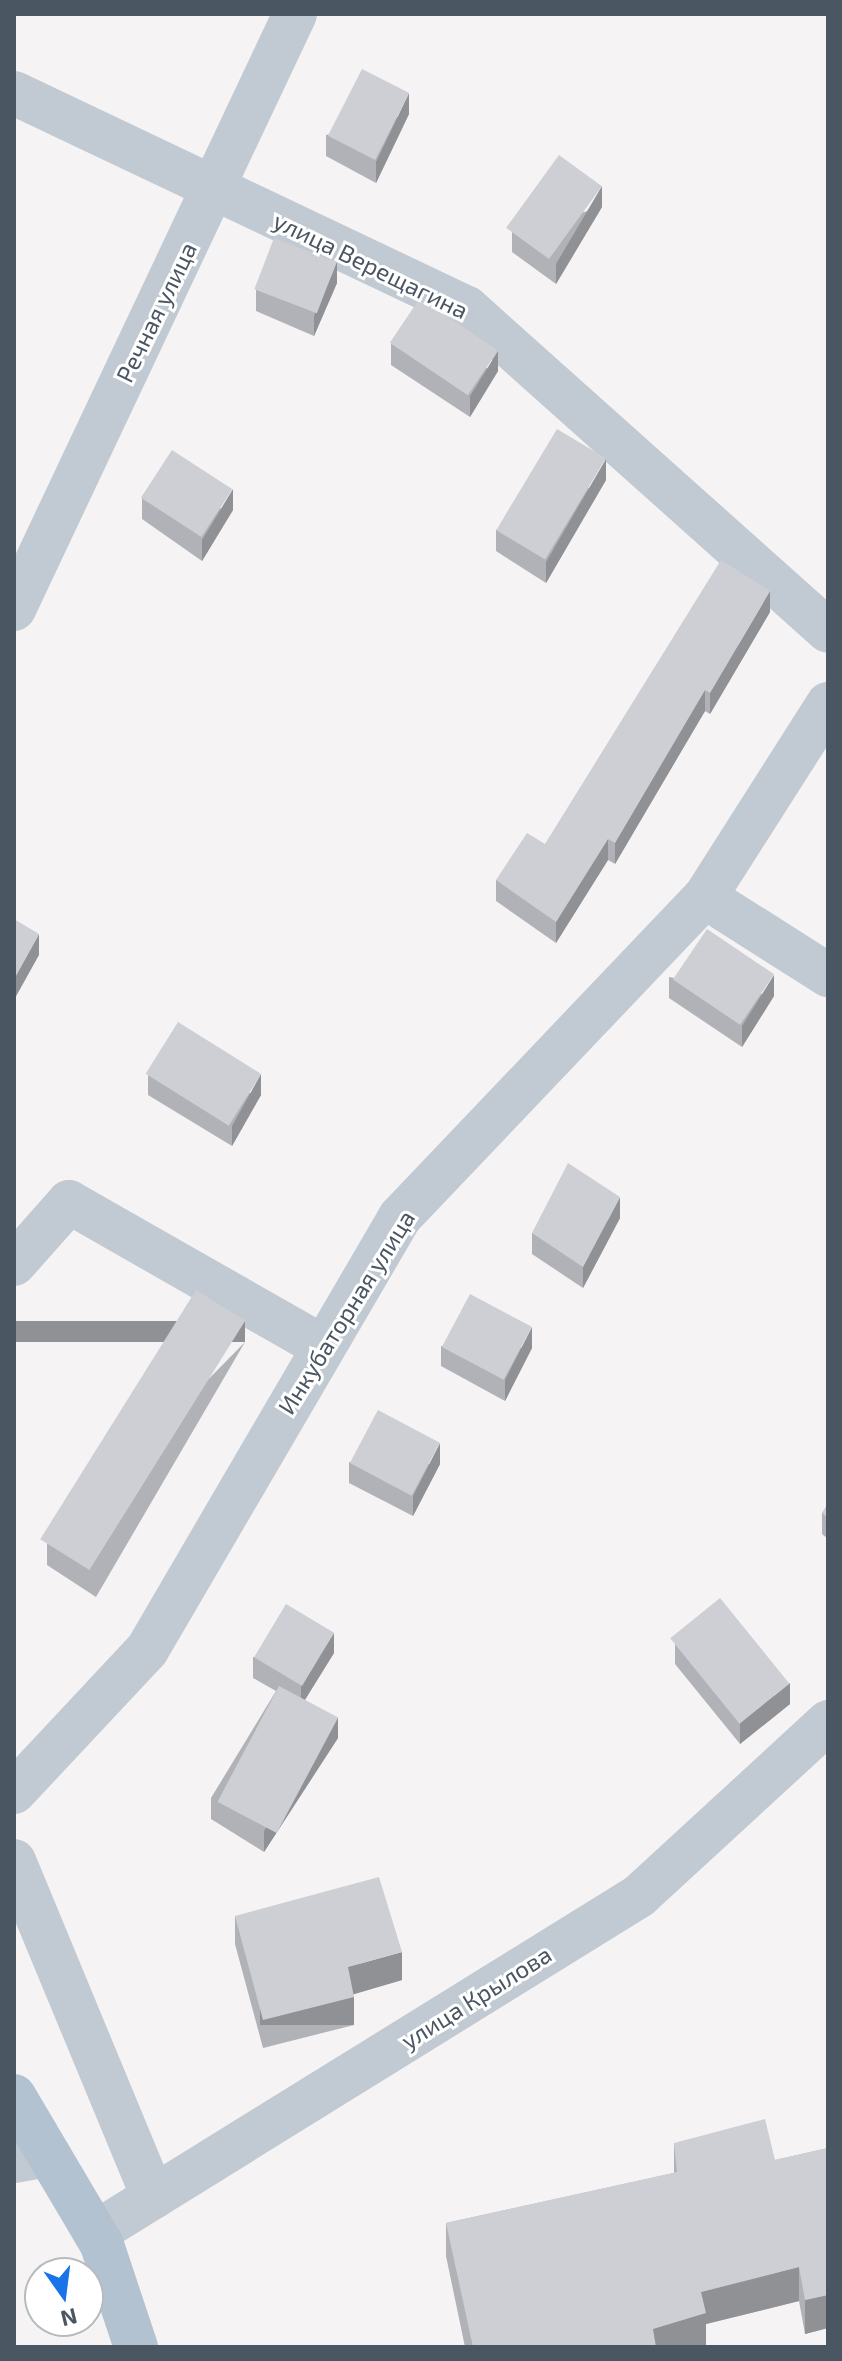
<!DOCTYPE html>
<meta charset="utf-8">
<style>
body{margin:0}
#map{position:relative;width:842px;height:2361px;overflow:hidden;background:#f5f3f3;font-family:"Exo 2",sans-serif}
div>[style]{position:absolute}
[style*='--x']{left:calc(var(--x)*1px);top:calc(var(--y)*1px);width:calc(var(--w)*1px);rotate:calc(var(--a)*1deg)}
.minor>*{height:44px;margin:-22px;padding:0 22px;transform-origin:22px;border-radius:22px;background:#c1cad2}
.major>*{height:44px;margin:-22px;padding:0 22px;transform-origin:22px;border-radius:22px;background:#b3c2d1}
.wall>*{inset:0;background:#b0b2b7}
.shaded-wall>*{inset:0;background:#909195;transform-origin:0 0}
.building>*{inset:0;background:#cdcfd5;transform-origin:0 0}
span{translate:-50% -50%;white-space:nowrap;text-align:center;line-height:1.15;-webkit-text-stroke:6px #fff;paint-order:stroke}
.street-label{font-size:24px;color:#4a5661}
.frame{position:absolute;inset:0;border:16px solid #4a5661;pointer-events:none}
.north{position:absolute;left:24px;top:2257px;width:80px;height:80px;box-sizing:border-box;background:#fff;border:2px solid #b7bbc0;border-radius:50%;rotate:166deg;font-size:22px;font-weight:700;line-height:32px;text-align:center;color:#4a5661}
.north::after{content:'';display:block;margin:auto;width:28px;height:36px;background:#1a73e8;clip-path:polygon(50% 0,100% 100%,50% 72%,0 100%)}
</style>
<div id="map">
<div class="minor">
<div style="--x:14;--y:93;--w:501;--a:25.39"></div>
<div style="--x:467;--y:308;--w:484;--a:41.8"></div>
<div style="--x:14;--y:609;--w:658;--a:-64.72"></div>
<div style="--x:705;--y:897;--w:146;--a:32.4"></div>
<div style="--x:14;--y:1264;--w:83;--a:-48.4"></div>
<div style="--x:69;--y:1202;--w:290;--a:29.7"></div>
<div style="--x:14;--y:1792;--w:195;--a:-46.9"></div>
<div style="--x:147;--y:1650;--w:501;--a:-59.7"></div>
<div style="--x:400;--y:1217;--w:442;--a:-46.4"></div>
<div style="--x:705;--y:897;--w:229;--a:-57.5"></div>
<div style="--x:14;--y:1861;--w:364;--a:67.5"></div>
<div style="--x:14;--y:2161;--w:35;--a:-10"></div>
<div style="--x:95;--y:2233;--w:640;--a:-31.78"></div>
<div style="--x:639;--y:1896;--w:257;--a:-42.6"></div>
</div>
<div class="major">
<div style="--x:14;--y:2096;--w:173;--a:59.4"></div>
<div style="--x:102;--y:2245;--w:108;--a:71.6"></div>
</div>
<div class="wall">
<div style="clip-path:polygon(409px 114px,376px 183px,326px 156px,326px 135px)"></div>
<div style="clip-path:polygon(602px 207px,556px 284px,512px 252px,512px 232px)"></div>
<div style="clip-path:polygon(337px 283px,314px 336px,256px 311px,256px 290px)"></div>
<div style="clip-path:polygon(391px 344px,498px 371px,470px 417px,391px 365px)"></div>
<div style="clip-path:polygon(606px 480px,546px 583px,496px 551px,496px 530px)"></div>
<div style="clip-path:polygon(142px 498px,233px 510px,202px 561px,142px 519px)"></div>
<div style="clip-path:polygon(770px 612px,710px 714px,705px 711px,615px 864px,608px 860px,556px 943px,496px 901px,496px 880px,545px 844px)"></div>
<div style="clip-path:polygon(669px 977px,774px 996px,742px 1047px,669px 998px)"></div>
<div style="clip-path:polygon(148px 1075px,261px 1095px,232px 1146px,148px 1095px)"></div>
<div style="clip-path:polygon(620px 1218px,583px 1288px,532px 1254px,532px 1233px)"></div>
<div style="clip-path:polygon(245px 1342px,96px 1597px,47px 1565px,47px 1544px)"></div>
<div style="clip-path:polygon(441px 1346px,532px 1348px,505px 1401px,441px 1366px)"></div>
<div style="clip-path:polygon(349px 1462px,440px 1464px,413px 1516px,349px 1483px)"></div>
<div style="clip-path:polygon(828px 1504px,828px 1539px,822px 1534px,822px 1513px)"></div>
<div style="clip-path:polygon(675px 1644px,790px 1704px,740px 1744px,675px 1664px)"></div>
<div style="clip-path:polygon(334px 1653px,305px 1700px,338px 1738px,264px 1852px,211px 1819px,211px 1798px,276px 1691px,253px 1678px,253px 1657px)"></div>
<div style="clip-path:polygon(828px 1809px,828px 1835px,826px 1832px,826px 1811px)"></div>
<div style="clip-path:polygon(235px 1916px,402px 1980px,353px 1994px,354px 2025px,263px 2048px,235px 1944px)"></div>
<div style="clip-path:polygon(674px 2143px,775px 2160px,828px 2148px,828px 2328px,805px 2334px,799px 2301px,706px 2324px,706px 2346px,703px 2347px,465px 2347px,446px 2256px,446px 2223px,674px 2173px)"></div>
</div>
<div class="shaded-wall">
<div style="clip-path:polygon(409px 93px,409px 114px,376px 183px,376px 162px)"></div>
<div style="clip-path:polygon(602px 186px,602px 207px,556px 284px,556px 264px)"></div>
<div style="clip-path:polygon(337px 262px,337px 283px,314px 336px,314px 316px)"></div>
<div style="clip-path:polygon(498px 351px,498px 371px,470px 417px,470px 396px)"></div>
<div style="clip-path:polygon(606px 459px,606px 480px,546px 583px,546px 562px)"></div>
<div style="clip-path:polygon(233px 489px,233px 510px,202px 561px,202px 540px)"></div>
<div style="clip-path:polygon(770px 591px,770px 612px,710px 714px,710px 693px)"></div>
<div style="clip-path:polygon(705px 690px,705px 711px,615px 864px,615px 843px)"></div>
<div style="clip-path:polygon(608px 839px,608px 860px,556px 943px,556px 922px)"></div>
<div style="clip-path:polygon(39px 934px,39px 955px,14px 1000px,14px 979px)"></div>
<div style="clip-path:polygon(774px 975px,774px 996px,742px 1047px,742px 1026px)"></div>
<div style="clip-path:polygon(261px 1074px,261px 1095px,232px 1146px,232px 1126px)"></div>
<div style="clip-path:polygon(620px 1197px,620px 1218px,583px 1288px,583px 1267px)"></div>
<div style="left:245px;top:1321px;width:21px;height:295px;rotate:90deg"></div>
<div style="clip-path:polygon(532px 1327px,532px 1348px,505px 1401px,505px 1380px)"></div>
<div style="clip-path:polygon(440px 1443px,440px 1464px,413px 1516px,413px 1496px)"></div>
<div style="clip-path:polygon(334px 1633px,334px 1653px,301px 1706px,301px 1685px)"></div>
<div style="clip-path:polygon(790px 1683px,790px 1704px,740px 1744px,740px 1723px)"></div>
<div style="clip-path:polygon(338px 1717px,338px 1738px,264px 1852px,264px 1831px)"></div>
<div style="clip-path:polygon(402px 1952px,402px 1980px,348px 1996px,348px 1967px)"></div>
<div style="left:354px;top:1997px;width:28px;height:94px;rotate:90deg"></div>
<div style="clip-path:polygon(799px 2267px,799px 2301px,706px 2324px,706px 2346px,653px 2347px,653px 2329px,701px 2292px)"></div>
<div style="clip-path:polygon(828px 2295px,828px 2328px,805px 2334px,805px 2300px)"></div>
</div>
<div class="building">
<div style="left:362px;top:69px;width:53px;height:75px;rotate:27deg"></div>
<div style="left:559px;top:155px;width:53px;height:90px;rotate:36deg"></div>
<div style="left:274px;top:238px;width:67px;height:55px;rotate:21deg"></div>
<div style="left:420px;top:298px;width:94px;height:54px;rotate:34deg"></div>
<div style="left:557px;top:429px;width:57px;height:118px;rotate:31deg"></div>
<div style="left:172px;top:450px;width:72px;height:57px;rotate:33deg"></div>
<div style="clip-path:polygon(721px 560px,770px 591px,710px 693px,705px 690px,615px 843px,608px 839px,556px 922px,496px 880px,527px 833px,545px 844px)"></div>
<div style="clip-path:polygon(14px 919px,39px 934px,14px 979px)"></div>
<div style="left:707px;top:929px;width:81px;height:61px;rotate:34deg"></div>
<div style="left:178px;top:1022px;width:98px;height:61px;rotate:32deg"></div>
<div style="clip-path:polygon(568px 1163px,620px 1197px,583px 1267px,532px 1233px)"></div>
<div style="left:196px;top:1290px;width:58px;height:294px;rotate:32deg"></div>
<div style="left:470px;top:1294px;width:70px;height:60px;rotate:28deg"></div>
<div style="left:378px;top:1410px;width:70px;height:60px;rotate:28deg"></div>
<div style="clip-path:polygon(828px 1504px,828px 1518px,822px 1513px)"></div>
<div style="left:720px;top:1598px;width:110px;height:64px;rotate:51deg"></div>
<div style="left:286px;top:1604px;width:56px;height:62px;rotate:31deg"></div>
<div style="left:279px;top:1686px;width:67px;height:131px;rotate:28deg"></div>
<div style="clip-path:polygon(379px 1877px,402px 1952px,348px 1967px,354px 1997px,263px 2020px,235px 1916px)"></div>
<div style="clip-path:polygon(765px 2119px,775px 2160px,828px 2148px,828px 2295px,805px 2300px,799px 2267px,701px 2292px,706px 2313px,653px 2329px,656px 2347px,473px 2347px,446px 2223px,677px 2172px,674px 2143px)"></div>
</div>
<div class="street-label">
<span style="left:371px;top:265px;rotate:26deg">улица Верещагина</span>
<span style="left:156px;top:312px;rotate:-64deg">Речная улица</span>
<span style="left:346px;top:1312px;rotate:-58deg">Инкубаторная улица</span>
<span style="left:476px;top:1997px;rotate:-32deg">улица Крылова</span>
</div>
<div class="frame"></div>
<div class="north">N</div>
</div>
